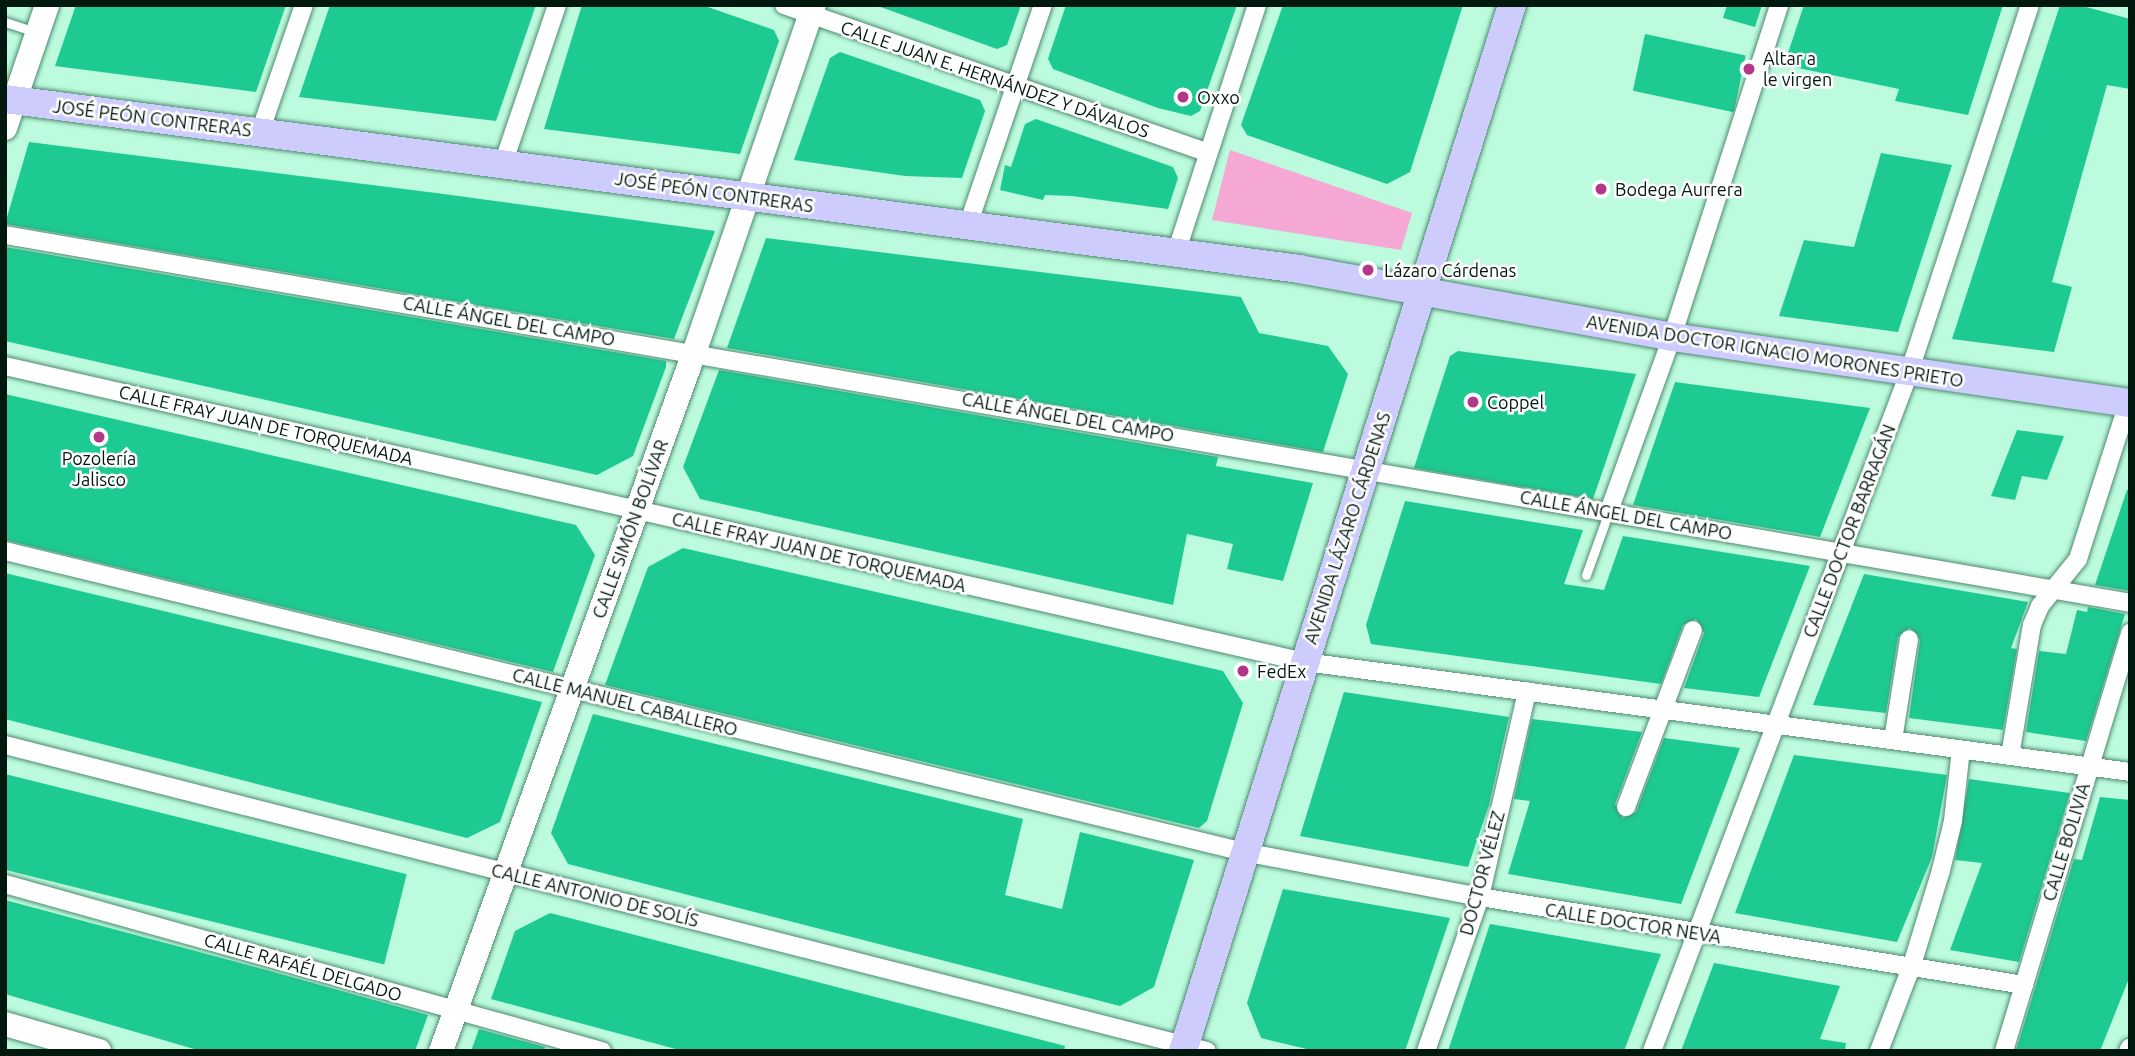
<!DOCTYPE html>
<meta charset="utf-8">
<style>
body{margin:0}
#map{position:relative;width:2135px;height:1056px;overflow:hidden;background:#bcfbdd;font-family:Ubuntu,sans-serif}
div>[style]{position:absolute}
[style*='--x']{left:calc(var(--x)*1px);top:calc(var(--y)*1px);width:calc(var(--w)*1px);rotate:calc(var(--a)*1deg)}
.green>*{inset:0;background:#f6a8d5}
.building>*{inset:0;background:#1dca92;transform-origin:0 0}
.roads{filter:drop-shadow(0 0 2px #4e8a70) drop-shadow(0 0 2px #4e8a70)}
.lane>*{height:9px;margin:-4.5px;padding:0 4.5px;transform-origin:4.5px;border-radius:4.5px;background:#fff}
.street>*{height:18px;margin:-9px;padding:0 9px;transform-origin:9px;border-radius:9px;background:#fff}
.secondary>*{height:24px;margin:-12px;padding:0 12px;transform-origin:12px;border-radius:12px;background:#fff}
.primary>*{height:28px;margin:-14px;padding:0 14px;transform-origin:14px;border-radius:14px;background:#cdccfd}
.dots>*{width:19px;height:19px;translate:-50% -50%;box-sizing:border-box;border:4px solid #fff;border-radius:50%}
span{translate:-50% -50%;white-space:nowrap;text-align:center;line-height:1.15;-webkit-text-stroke:5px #fff;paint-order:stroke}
.poi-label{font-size:18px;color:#01180e}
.left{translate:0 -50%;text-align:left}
.street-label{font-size:18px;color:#01180e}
.frame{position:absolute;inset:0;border:7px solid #01180e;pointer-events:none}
</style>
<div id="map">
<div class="green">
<div style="clip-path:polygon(1230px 150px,1412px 213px,1401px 250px,1212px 220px)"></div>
</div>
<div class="building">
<div style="clip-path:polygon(76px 5px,286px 5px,256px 92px,55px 66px)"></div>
<div style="clip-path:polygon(330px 5px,536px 5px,496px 121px,299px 97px)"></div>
<div style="clip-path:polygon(582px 5px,702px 5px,774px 30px,779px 41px,740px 154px,544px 129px)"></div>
<div style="clip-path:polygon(875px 5px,1021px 5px,1007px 45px,997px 49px)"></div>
<div style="clip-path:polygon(1066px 5px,1237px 5px,1200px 111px,1191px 116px,1158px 108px,1053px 69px,1048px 59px)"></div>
<div style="clip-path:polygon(1283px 5px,1463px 5px,1410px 172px,1387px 184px,1247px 135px,1241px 125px)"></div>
<div style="clip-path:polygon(1727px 5px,1762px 5px,1755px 27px,1723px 18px)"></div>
<div style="clip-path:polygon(1804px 5px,2003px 5px,1968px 115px,1895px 101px,1899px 89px,1784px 65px)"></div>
<div style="clip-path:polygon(2060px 5px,2079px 5px,2130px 19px,2130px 89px,2107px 85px,2052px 282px,2072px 287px,2054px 352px,1952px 339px)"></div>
<div style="left:1645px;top:34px;width:103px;height:58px;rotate:12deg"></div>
<div style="clip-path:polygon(840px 52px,980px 100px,985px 111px,962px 178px,905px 176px,794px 160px,830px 58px)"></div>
<div style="clip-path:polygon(1036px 119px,1173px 167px,1178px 178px,1168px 209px,1072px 196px,1045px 195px,1043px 200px,1000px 190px,1005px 165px,1011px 167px,1025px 124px)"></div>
<div style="clip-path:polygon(29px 142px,436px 193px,715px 231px,674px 339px,5px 224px)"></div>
<div style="clip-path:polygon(1881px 153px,1952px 165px,1898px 332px,1779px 316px,1804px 240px,1854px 247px)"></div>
<div style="clip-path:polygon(766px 238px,1241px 297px,1259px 333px,1328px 346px,1348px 374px,1323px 452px,727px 348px)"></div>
<div style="clip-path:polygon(5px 247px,666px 361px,666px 367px,633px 456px,597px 475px,5px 341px)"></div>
<div style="clip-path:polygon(1458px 351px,1636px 374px,1593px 499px,1414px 468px,1450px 356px)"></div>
<div style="clip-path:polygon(719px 370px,1218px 457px,1216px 466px,1313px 483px,1283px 581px,1227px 569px,1233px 544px,1187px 534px,1173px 605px,700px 499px,683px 467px)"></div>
<div style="clip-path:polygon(1675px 382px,1870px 408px,1820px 537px,1633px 505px)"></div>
<div style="clip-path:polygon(5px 394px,576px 525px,595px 555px,553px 672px,5px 540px)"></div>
<div style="clip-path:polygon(2017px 430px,2064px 436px,2047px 480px,2022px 476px,2015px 500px,1991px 496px)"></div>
<div style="clip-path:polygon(2127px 490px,2130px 490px,2130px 591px,2095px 585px)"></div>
<div style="clip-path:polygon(1405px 501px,1583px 530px,1564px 584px,1604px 590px,1623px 536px,1810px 566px,1759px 697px,1684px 688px,1704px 633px,1696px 619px,1683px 625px,1661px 684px,1371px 644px,1366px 625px)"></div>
<div style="clip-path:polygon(683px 548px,1223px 671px,1243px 703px,1207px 821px,1199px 828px,605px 685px,648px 567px)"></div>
<div style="clip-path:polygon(5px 573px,542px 702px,500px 822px,467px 838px,5px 719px)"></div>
<div style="clip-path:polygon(1864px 574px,2028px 602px,2011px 648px,2017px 649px,2003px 730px,1909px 718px,1920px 640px,1910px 628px,1898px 637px,1886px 713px,1813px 705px)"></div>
<div style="clip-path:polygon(2088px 607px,2125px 614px,2086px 741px,2026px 732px,2039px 651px,2066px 654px,2077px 610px,2087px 612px)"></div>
<div style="clip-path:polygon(1344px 692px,1509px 717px,1489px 805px,1468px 867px,1300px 836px)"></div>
<div style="clip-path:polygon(593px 714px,1023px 819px,1005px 895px,1062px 909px,1080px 832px,1194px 860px,1154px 987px,1120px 1006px,568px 864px,551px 833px)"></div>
<div style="clip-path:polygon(1532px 719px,1642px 732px,1615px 804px,1623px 818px,1636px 812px,1664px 738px,1740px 748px,1681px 904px,1508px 874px,1530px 801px,1514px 799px)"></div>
<div style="clip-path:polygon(1794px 755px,1947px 775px,1932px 857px,1897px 942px,1735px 913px)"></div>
<div style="left:5px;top:774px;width:414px;height:93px;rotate:14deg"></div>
<div style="clip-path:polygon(1969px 779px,2070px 793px,2019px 962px,1950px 950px,1982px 863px,1955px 860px)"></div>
<div style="clip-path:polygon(2100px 797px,2130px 800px,2130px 976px,2100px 1051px,2016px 1051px,2074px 859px,2082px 860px)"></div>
<div style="clip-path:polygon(1283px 889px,1450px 918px,1405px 1051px,1315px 1051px,1261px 1038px,1247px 1003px)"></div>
<div style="clip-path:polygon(5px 900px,270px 971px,428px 1015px,415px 1051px,201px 1051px,5px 994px)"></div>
<div style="clip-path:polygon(550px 913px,1065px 1046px,1064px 1051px,683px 1051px,491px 999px,515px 931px)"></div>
<div style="clip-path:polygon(1490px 924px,1661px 954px,1624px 1051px,1448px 1051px)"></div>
<div style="clip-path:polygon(1714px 963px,1840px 986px,1820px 1039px,1846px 1043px,1845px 1051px,1681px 1051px)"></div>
<div style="clip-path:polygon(479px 1029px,545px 1047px,544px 1051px,471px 1051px)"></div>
</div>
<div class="roads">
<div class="lane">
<div style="--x:5;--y:22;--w:33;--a:18"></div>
<div style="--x:1586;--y:575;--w:68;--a:-70.2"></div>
</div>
<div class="street">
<div style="--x:784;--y:5;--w:446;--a:19.2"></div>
<div style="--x:260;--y:132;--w:134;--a:-70.9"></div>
<div style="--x:503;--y:164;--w:168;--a:-71.2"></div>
<div style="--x:968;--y:225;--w:232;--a:-71.2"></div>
<div style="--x:5;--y:235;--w:2157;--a:9.82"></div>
<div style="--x:1176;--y:253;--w:261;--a:-71.9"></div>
<div style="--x:5;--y:366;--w:1333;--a:12.83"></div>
<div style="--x:1305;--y:662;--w:832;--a:7.59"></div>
<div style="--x:1609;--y:511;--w:185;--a:-70.1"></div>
<div style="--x:1672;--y:337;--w:349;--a:-72.1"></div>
<div style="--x:5;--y:551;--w:1275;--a:13.65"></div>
<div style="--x:1244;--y:852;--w:240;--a:10.8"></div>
<div style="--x:1480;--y:897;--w:551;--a:9.19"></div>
<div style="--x:1893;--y:740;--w:102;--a:-81"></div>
<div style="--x:5;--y:745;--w:1240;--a:14.28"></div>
<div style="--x:2010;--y:756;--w:133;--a:-80.5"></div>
<div style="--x:2032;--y:625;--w:21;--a:-67"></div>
<div style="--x:2040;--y:606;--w:60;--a:-51"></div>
<div style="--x:2078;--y:559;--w:164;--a:-72.2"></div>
<div style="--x:1626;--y:807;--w:189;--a:-69.3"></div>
<div style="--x:5;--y:884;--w:620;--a:15.63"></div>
<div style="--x:1426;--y:1051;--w:163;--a:-70.7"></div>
<div style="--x:1480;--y:897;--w:211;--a:-77.1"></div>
<div style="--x:1652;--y:1051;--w:725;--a:-69.24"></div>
<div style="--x:1909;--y:373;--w:387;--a:-71.8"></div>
<div style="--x:1879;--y:1051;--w:92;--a:-69"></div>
<div style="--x:1912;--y:965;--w:99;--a:-73"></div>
<div style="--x:1941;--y:870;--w:50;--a:-76.2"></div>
<div style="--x:1953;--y:821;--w:72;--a:-83.7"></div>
<div style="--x:2004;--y:1051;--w:437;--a:-73.2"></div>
<div style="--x:2128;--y:1051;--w:4;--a:-63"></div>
</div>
<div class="secondary">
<div style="--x:5;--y:128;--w:130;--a:-71.1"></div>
<div style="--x:5;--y:1024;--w:98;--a:16"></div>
<div style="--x:441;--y:1051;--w:742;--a:-70.08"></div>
<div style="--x:694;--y:353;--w:368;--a:-71"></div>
</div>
<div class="primary">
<div style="--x:5;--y:99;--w:1305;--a:7.48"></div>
<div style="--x:1299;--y:269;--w:379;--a:10.3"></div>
<div style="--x:1672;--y:337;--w:463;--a:8.2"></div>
<div style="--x:1183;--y:1051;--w:1097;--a:-72.54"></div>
</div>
</div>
<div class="dots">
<div style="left:1749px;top:69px;background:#b33789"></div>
<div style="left:1183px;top:97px;background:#b33789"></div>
<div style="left:1601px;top:189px;background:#b33789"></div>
<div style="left:1368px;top:270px;background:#b33789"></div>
<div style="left:1473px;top:402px;background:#b33789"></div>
<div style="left:99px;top:437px;background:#b33789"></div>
<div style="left:1243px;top:671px;background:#b33789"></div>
</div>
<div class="poi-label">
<span class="left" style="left:1763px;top:69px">Altar a<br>le virgen</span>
<span class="left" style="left:1197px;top:97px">Oxxo</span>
<span class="left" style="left:1615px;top:189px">Bodega Aurrera</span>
<span class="left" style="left:1384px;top:270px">Lázaro Cárdenas</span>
<span class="left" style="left:1487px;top:402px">Coppel</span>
<span style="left:99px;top:469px">Pozolería<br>Jalisco</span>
<span class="left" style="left:1257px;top:671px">FedEx</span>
</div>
<div class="street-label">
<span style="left:995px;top:79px;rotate:19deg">CALLE JUAN E. HERNÁNDEZ Y DÁVALOS</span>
<span style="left:152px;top:118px;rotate:7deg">JOSÉ PEÓN CONTRERAS</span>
<span style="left:714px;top:192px;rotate:8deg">JOSÉ PEÓN CONTRERAS</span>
<span style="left:509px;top:321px;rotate:10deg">CALLE ÁNGEL DEL CAMPO</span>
<span style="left:1775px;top:351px;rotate:9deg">AVENIDA DOCTOR IGNACIO MORONES PRIETO</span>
<span style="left:1068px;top:417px;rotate:10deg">CALLE ÁNGEL DEL CAMPO</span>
<span style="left:266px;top:425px;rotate:13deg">CALLE FRAY JUAN DE TORQUEMADA</span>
<span style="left:1626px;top:515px;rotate:10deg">CALLE ÁNGEL DEL CAMPO</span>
<span style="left:1347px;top:528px;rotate:-72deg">AVENIDA LÁZARO CÁRDENAS</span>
<span style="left:630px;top:529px;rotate:-70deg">CALLE SIMÓN BOLÍVAR</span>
<span style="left:1849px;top:531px;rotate:-69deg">CALLE DOCTOR BARRAGÁN</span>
<span style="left:819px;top:552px;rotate:13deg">CALLE FRAY JUAN DE TORQUEMADA</span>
<span style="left:625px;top:702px;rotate:14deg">CALLE MANUEL CABALLERO</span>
<span style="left:2066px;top:842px;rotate:-73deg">CALLE BOLIVIA</span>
<span style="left:1482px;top:873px;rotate:-75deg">DOCTOR VÉLEZ</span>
<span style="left:595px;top:895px;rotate:14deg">CALLE ANTONIO DE SOLÍS</span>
<span style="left:1633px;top:923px;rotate:9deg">CALLE DOCTOR NEVA</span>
<span style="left:303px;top:967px;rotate:16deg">CALLE RAFAÉL DELGADO</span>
</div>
<div class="frame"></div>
</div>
